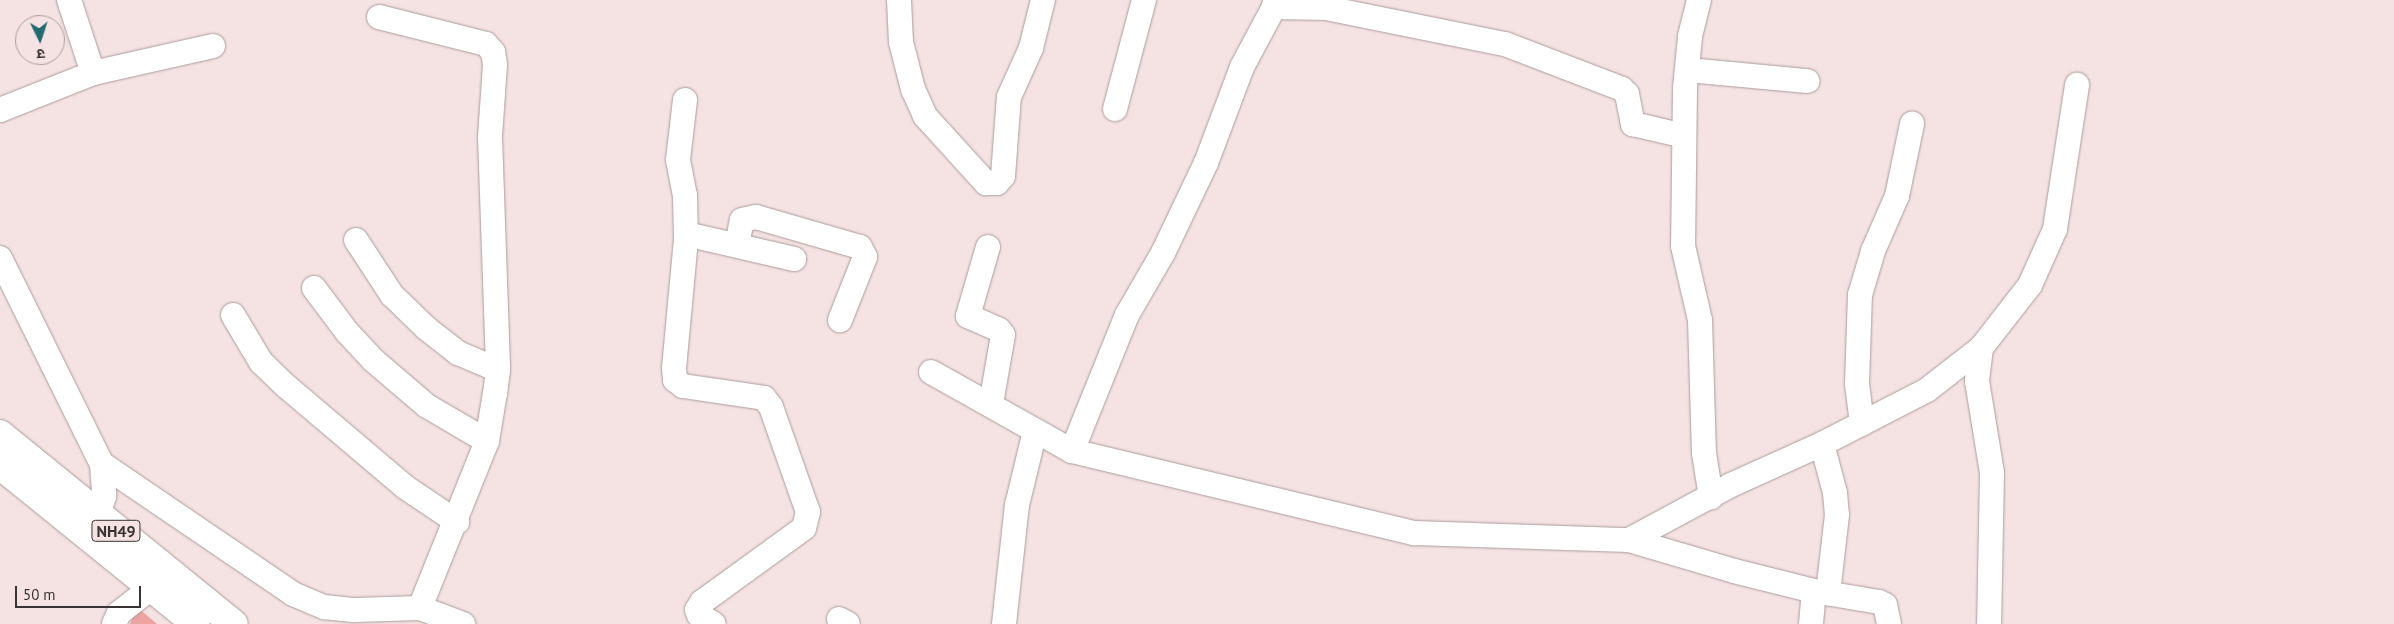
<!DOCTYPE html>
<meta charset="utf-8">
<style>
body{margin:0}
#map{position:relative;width:2394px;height:624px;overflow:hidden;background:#f4e3e2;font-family:"PT Sans","Noto Sans Devanagari",sans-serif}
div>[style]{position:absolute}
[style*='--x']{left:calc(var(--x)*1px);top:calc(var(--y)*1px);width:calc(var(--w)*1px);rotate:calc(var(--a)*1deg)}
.building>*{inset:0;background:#eca3a1}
.roads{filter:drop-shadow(0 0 1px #ac9c9b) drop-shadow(0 0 1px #ac9c9b)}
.minor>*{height:24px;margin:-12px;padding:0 12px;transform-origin:12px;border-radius:12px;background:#fff}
.highway>*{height:28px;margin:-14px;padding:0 14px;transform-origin:14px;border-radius:14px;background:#fff}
span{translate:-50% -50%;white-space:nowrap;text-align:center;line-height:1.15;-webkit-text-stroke:4px #f4e3e2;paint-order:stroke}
.shield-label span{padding:1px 4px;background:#f4e3e2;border:1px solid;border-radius:4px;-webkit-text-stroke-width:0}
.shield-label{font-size:16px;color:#3a3333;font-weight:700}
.north{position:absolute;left:15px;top:15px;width:50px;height:50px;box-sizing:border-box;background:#f4e3e2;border:1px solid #aa9d9c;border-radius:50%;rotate:176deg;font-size:14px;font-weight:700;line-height:20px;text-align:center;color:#3a3333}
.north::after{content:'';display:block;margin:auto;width:18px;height:22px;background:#206c70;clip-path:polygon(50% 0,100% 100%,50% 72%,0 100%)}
.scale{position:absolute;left:15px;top:586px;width:126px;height:22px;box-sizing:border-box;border:2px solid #3a3333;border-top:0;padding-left:6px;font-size:15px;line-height:18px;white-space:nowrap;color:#3a3333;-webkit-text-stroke:4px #f4e3e2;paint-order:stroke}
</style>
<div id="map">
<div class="building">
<div style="clip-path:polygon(137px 607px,157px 624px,130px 624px)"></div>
</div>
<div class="roads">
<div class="minor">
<div style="--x:69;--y:0;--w:77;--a:71.8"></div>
<div style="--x:899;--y:0;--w:42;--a:87.3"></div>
<div style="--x:901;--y:42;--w:49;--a:75.7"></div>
<div style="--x:913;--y:89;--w:30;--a:66"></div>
<div style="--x:925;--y:116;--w:91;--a:47.7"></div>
<div style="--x:986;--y:183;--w:11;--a:0"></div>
<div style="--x:997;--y:183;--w:9;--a:-49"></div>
<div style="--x:1003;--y:176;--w:79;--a:-85.7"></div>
<div style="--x:1009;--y:97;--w:54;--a:-65.8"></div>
<div style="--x:1031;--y:48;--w:49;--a:-76"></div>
<div style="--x:1699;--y:0;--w:38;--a:104"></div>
<div style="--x:1690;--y:37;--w:51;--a:95.6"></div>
<div style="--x:1685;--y:88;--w:158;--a:90.7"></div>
<div style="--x:1683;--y:246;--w:76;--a:77.1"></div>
<div style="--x:1700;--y:320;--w:133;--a:88.3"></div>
<div style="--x:1704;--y:453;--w:45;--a:81"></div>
<div style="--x:1274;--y:7;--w:52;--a:1.1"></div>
<div style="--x:1326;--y:8;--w:183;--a:11.4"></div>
<div style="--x:1505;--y:44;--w:125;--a:21"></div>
<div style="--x:1622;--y:89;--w:7;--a:45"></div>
<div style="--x:1627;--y:94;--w:31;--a:79"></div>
<div style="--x:1633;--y:124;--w:52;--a:13.2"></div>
<div style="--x:379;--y:17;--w:110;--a:14.2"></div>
<div style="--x:486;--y:44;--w:11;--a:49"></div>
<div style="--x:493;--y:52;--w:13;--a:81"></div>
<div style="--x:495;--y:65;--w:72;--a:94"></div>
<div style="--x:490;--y:137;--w:233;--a:88"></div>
<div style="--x:498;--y:370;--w:23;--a:97"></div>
<div style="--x:495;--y:393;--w:49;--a:99.5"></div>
<div style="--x:487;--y:441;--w:180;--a:111.9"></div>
<div style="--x:1688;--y:70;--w:120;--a:5.3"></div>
<div style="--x:685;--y:100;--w:60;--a:96.7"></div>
<div style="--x:678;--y:160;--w:36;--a:79"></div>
<div style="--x:685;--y:195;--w:44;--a:88.7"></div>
<div style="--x:686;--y:239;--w:130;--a:95.3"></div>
<div style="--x:674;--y:368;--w:12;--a:85"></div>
<div style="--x:675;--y:380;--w:10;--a:37"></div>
<div style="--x:683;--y:386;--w:82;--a:8.4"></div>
<div style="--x:764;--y:398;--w:11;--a:52"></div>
<div style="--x:771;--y:407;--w:111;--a:70.6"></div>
<div style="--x:808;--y:512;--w:16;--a:104"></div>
<div style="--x:804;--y:528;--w:126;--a:144"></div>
<div style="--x:702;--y:602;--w:9;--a:122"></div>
<div style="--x:697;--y:610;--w:5;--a:68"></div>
<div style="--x:699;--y:615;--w:17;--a:31"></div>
<div style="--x:1115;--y:109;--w:113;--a:-75.1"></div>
<div style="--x:0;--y:110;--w:100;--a:-21.7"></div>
<div style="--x:93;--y:73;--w:123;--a:-12.7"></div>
<div style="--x:686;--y:234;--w:111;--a:13"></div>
<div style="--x:356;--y:240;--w:66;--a:56.8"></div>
<div style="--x:392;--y:295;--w:47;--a:44.1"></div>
<div style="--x:426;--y:328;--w:41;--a:38"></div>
<div style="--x:458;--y:353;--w:43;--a:23"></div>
<div style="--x:737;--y:245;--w:25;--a:-79"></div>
<div style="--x:742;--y:220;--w:14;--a:-12"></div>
<div style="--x:756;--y:217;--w:108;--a:16.1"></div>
<div style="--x:860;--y:247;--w:11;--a:63"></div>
<div style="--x:865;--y:257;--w:68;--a:111.6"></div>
<div style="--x:988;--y:247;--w:72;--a:106.2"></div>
<div style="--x:968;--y:316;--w:34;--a:24"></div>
<div style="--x:999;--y:330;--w:6;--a:51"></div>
<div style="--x:1003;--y:335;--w:70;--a:99.9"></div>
<div style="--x:0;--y:258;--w:230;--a:63.7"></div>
<div style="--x:102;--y:464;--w:32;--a:86"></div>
<div style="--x:104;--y:496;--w:21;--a:107"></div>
<div style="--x:98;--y:516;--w:16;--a:133"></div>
<div style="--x:314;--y:288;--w:55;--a:53.1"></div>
<div style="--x:347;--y:332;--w:38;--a:47"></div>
<div style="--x:373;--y:360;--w:71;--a:40.4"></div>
<div style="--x:427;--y:406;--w:69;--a:30.3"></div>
<div style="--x:233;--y:315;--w:55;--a:59.2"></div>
<div style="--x:261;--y:362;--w:35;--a:44"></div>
<div style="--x:286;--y:386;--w:156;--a:40.3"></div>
<div style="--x:405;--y:487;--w:63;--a:33.9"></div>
<div style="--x:1981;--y:348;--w:33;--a:97"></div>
<div style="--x:1977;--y:381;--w:93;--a:80.7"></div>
<div style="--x:1992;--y:473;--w:151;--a:91.1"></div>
<div style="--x:931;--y:372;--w:162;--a:29.3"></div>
<div style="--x:1072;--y:451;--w:352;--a:13.5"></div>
<div style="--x:1414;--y:533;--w:215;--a:1.9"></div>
<div style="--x:1629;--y:540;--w:109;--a:16.4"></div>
<div style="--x:1734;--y:571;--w:82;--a:14"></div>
<div style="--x:1814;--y:591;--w:66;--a:9.6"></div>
<div style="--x:1879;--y:602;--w:7;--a:27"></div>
<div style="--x:1885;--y:605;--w:19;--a:78"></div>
<div style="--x:1862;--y:424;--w:40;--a:-97.1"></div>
<div style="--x:1857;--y:384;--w:89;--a:-88.1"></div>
<div style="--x:1860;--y:295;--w:46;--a:-73.5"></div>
<div style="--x:1873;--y:251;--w:60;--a:-66.4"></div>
<div style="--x:1897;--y:196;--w:74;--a:-78.2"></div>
<div style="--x:1822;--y:444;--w:51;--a:75.1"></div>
<div style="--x:1835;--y:493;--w:22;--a:85"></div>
<div style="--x:1837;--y:515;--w:79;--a:96.6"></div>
<div style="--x:1072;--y:451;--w:147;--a:-68"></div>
<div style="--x:1127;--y:315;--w:72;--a:-59.9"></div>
<div style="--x:1163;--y:253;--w:100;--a:-64.5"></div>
<div style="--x:1206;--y:163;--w:103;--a:-69.4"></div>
<div style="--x:1242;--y:67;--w:68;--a:-61.9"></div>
<div style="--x:1274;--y:7;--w:7;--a:-82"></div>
<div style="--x:102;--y:464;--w:231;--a:34.2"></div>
<div style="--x:293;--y:594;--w:34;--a:23"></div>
<div style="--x:324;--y:607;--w:31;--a:6"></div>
<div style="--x:355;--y:610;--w:65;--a:-1.8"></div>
<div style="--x:420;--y:608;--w:46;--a:20.4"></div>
<div style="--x:1629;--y:540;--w:116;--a:-28.3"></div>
<div style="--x:1731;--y:485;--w:100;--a:-24.3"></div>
<div style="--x:1822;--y:444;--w:118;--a:-27.2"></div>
<div style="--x:1927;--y:390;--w:68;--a:-37.9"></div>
<div style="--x:1981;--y:348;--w:80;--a:-52.1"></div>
<div style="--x:2030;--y:285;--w:61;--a:-65.9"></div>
<div style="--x:2055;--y:229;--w:146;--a:-81.3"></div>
<div style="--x:839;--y:619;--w:10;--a:29"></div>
<div style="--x:114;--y:624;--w:12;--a:-66"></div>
<div style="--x:119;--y:613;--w:41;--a:-38"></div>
<div style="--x:1004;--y:624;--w:120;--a:-83.8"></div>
<div style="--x:1017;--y:505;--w:76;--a:-76.3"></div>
<div style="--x:1811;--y:624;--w:33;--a:-85"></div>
</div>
<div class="highway">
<div style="--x:0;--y:434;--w:301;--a:39.1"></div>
<div style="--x:0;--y:465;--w:252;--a:39"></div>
</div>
</div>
<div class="shield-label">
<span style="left:116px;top:531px">NH49</span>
</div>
<div class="north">उ</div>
<div class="scale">50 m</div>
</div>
